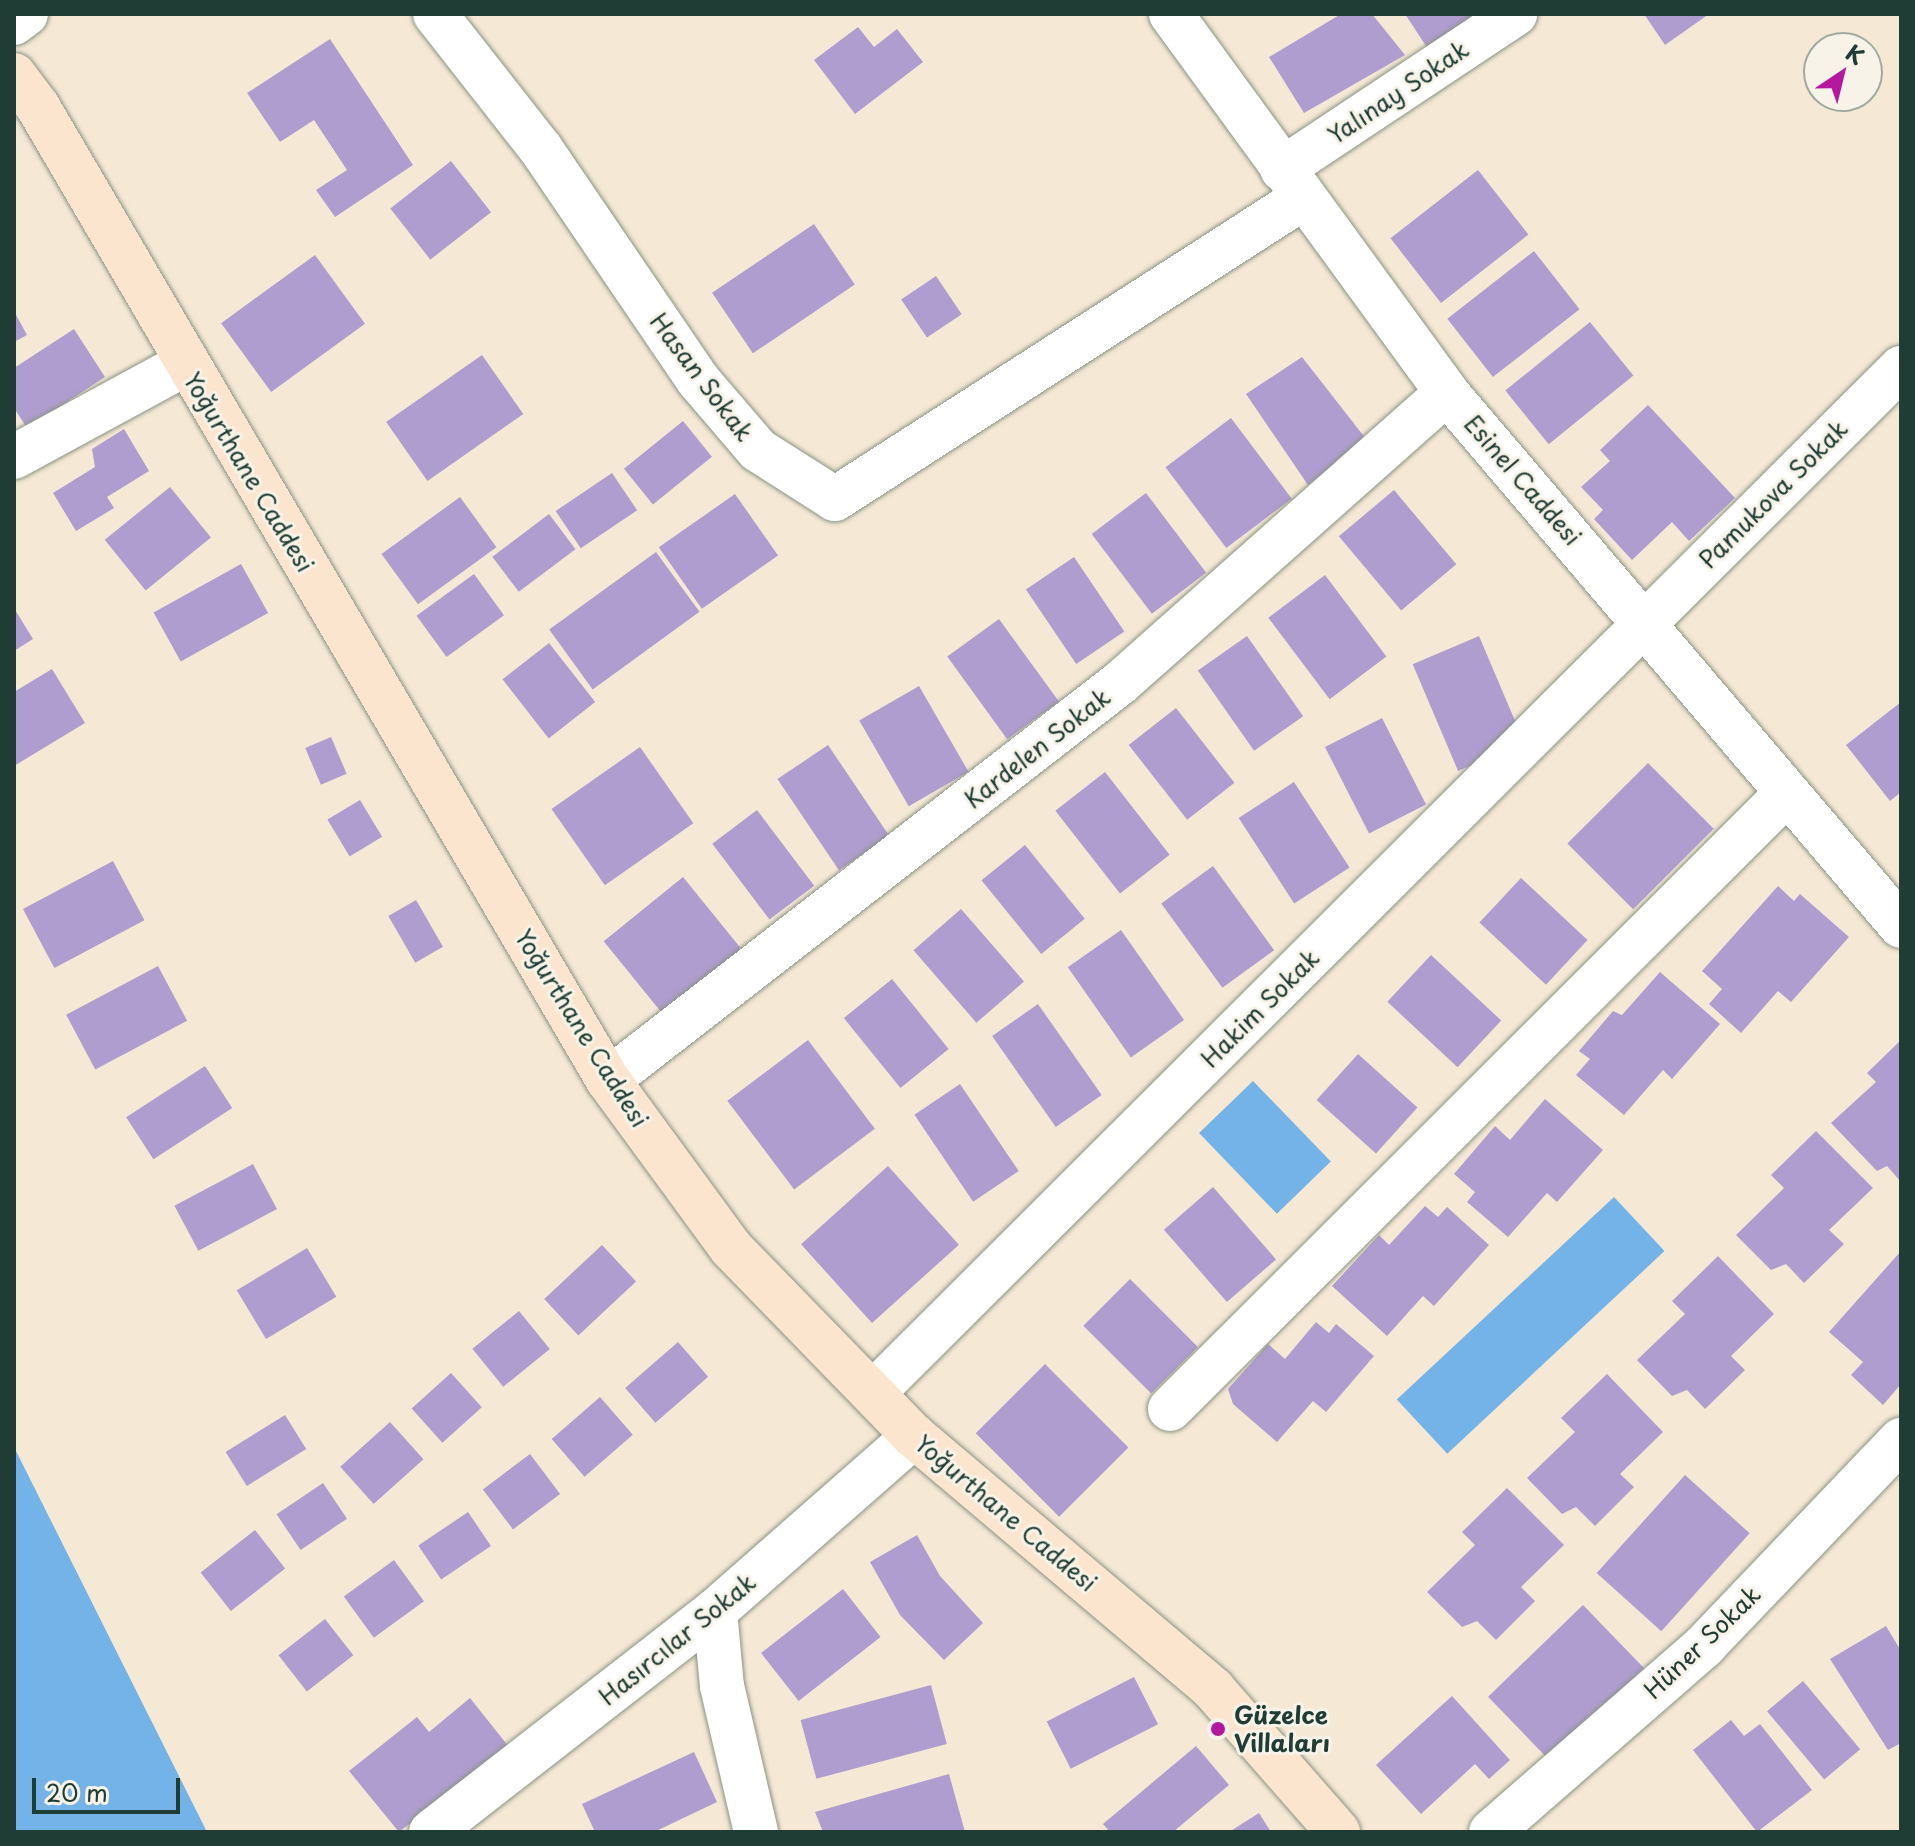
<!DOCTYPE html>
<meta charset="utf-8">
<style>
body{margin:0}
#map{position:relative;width:1915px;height:1846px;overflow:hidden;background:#f5e9d5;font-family:"Playpen Sans",sans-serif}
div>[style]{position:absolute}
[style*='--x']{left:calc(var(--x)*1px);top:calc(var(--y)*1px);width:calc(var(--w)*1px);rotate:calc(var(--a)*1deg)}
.water>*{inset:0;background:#73b3e7;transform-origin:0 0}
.building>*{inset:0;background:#af9dcf;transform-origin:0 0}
.roads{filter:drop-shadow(0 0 2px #8a9384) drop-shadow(0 0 2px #8a9384)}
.minor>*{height:44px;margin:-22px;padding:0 22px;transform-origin:22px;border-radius:22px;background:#fff}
.secondary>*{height:44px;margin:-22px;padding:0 22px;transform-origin:22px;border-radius:22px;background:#fce5cf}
.dots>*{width:22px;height:22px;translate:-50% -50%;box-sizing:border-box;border:4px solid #f7f3e8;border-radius:50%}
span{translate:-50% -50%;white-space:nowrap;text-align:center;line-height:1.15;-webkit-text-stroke:6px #f7f3e8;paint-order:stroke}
.street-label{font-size:24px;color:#1f3d34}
.poi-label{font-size:24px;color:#1f3d34;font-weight:700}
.left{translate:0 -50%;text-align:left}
.frame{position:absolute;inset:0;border:16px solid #1f3d34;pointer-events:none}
.north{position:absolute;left:1803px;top:32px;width:80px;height:80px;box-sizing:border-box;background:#f7f3e8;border:2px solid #a1aaa0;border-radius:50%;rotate:35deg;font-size:22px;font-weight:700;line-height:32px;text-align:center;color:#1f3d34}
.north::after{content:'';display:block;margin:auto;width:28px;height:36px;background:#b5179e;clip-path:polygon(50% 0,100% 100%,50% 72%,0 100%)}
.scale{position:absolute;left:32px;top:1778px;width:148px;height:36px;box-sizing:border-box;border:4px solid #1f3d34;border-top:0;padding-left:10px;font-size:24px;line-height:28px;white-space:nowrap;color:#1f3d34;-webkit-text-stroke:6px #f7f3e8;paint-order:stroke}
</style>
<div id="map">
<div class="water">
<div style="left:1253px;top:1081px;width:112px;height:75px;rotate:46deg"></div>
<div style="left:1614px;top:1197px;width:74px;height:297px;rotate:47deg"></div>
<div style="clip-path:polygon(14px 1447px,207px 1832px,14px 1832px)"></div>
</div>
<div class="building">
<div style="clip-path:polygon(1341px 14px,1372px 14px,1405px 55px,1304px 113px,1269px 57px)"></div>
<div style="clip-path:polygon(1405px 14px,1484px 14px,1428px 49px)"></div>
<div style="clip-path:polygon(1644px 14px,1709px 14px,1665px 45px)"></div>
<div style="clip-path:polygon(858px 27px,874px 47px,897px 29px,923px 62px,855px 114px,814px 60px)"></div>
<div style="clip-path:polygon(330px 39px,413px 165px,335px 217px,316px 190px,347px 170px,314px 120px,280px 142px,247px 93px)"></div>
<div style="left:451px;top:161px;width:65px;height:77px;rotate:52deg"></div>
<div style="left:1478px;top:170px;width:82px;height:111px;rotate:52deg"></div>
<div style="left:814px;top:224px;width:73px;height:123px;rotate:56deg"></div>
<div style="left:1534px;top:251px;width:74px;height:110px;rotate:52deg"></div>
<div style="left:315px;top:255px;width:85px;height:116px;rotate:54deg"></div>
<div style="left:936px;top:276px;width:46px;height:42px;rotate:56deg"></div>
<div style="clip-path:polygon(14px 311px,27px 335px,14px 342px)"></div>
<div style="left:1590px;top:322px;width:69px;height:109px;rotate:51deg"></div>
<div style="clip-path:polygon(74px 329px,105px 377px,27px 428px,14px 408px,14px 368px)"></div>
<div style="left:482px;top:355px;width:72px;height:117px;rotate:55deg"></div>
<div style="clip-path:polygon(1302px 357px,1366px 439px,1308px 485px,1246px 394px)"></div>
<div style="clip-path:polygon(1648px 405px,1735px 498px,1689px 541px,1672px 522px,1632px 560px,1594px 519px,1603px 510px,1581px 487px,1610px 461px,1600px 450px)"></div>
<div style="left:1231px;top:418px;width:101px;height:82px;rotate:53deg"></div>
<div style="left:683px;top:421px;width:46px;height:76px;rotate:51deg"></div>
<div style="clip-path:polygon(124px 429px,149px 471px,107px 497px,114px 508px,76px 531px,53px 493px,95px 467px,92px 449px)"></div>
<div style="left:612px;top:473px;width:45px;height:68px;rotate:56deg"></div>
<div style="left:170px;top:487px;width:65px;height:84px;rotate:51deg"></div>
<div style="left:1394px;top:490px;width:97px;height:72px;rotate:50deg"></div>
<div style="left:1146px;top:493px;width:100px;height:68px;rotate:53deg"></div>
<div style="left:735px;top:494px;width:75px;height:93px;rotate:55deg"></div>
<div style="left:460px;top:497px;width:62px;height:97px;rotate:54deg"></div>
<div style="left:549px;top:514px;width:44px;height:71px;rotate:53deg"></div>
<div style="left:656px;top:552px;width:74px;height:132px;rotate:54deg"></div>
<div style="left:1074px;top:557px;width:90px;height:58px;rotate:56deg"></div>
<div style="left:241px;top:564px;width:56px;height:100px;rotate:61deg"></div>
<div style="left:474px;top:574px;width:51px;height:71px;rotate:54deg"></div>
<div style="left:1325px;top:575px;width:102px;height:71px;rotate:53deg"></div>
<div style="clip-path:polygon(14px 608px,33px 639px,14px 651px)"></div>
<div style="left:999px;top:619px;width:102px;height:64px;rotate:54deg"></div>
<div style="left:1247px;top:636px;width:98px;height:60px;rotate:55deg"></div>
<div style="left:1479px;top:636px;width:116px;height:72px;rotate:67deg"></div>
<div style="left:549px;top:643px;width:75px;height:59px;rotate:52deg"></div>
<div style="clip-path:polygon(52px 669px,85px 723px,14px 766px,14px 692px)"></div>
<div style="left:919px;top:686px;width:99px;height:69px;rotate:60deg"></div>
<div style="clip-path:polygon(1901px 702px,1901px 792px,1890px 801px,1846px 745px)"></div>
<div style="left:1176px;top:708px;width:95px;height:60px;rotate:52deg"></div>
<div style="left:1382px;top:718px;width:97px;height:64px;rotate:63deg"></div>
<div style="left:331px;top:737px;width:40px;height:28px;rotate:67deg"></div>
<div style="left:828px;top:745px;width:110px;height:61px;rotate:56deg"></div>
<div style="left:640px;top:747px;width:93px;height:108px;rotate:55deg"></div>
<div style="left:1648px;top:763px;width:93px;height:114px;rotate:45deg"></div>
<div style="left:1105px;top:772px;width:105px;height:63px;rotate:52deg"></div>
<div style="left:1294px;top:782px;width:102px;height:66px;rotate:57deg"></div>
<div style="left:360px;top:800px;width:43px;height:38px;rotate:59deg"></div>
<div style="left:757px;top:810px;width:95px;height:56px;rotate:53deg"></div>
<div style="left:1025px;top:845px;width:95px;height:56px;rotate:51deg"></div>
<div style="left:113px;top:861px;width:67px;height:102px;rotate:62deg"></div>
<div style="left:1213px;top:866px;width:104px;height:64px;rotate:54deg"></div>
<div style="left:683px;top:877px;width:96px;height:102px;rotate:51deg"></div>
<div style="left:1521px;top:878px;width:91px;height:61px;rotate:43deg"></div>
<div style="clip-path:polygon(1778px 886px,1794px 901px,1800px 894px,1849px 937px,1791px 1002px,1778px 991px,1741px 1033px,1709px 1004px,1722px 989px,1702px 971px)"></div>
<div style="left:416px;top:900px;width:54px;height:32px;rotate:60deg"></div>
<div style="left:961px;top:909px;width:96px;height:63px;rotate:49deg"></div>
<div style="left:1121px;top:930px;width:110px;height:65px;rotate:55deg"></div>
<div style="left:1431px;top:955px;width:96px;height:64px;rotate:43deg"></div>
<div style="left:158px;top:966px;width:62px;height:104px;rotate:62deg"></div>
<div style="clip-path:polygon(1660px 972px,1720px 1024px,1672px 1079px,1663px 1070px,1624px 1115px,1576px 1075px,1590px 1059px,1579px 1051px,1613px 1011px,1622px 1015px)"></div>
<div style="left:892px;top:979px;width:90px;height:62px;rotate:51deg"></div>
<div style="left:1038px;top:1004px;width:111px;height:56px;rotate:55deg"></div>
<div style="left:808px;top:1040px;width:111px;height:101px;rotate:53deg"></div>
<div style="clip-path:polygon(1901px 1040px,1901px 1182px,1887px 1166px,1877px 1171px,1831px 1123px,1876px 1082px,1867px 1073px)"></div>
<div style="left:1358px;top:1054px;width:80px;height:62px;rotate:42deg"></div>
<div style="left:205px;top:1066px;width:50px;height:94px;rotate:57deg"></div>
<div style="left:960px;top:1084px;width:105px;height:55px;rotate:56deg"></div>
<div style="clip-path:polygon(1545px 1099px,1603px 1150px,1557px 1202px,1547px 1193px,1508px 1237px,1467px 1202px,1475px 1192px,1454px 1174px,1495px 1126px,1510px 1140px)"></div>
<div style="clip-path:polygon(1816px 1131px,1873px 1188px,1829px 1230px,1844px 1244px,1804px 1283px,1786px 1264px,1771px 1270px,1736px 1235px,1784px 1188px,1771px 1175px)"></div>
<div style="left:253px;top:1164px;width:51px;height:89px;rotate:62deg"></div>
<div style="left:888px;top:1166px;width:106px;height:117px;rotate:48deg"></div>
<div style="left:1213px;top:1187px;width:96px;height:65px;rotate:49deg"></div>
<div style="clip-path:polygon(1425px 1206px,1438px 1217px,1447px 1207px,1489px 1245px,1434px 1306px,1423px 1296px,1387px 1336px,1332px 1286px,1379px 1235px,1389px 1245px)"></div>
<div style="left:602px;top:1245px;width:50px;height:79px;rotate:47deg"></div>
<div style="left:307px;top:1248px;width:57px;height:82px;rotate:59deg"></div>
<div style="clip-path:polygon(1901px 1251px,1901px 1384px,1883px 1405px,1851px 1375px,1863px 1362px,1829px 1332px)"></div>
<div style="clip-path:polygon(1718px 1256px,1774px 1314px,1731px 1356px,1745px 1370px,1705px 1409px,1687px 1390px,1672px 1396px,1637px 1360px,1685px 1314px,1672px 1301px)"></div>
<div style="left:1130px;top:1279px;width:96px;height:66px;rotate:45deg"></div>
<div style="left:519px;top:1311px;width:49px;height:60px;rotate:51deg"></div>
<div style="clip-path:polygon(1316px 1322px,1329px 1333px,1336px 1324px,1374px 1356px,1326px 1412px,1313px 1401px,1277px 1442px,1233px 1404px,1228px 1389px,1268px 1344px,1285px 1359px)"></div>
<div style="left:678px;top:1342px;width:46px;height:70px;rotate:49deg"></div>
<div style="left:1045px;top:1364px;width:118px;height:98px;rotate:45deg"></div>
<div style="left:451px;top:1373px;width:46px;height:53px;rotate:48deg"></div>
<div style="clip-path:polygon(1607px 1374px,1663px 1432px,1620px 1474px,1634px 1487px,1595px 1526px,1576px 1507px,1562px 1514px,1527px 1478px,1575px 1432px,1561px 1418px)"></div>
<div style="left:600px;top:1397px;width:50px;height:64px;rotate:49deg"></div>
<div style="left:285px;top:1415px;width:40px;height:70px;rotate:58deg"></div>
<div style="left:390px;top:1422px;width:50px;height:67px;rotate:48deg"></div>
<div style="left:530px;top:1454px;width:50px;height:59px;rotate:53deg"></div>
<div style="left:1685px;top:1475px;width:87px;height:132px;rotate:42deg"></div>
<div style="left:323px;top:1483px;width:43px;height:56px;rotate:56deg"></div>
<div style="clip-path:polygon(1507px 1488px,1564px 1545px,1521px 1587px,1535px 1601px,1496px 1640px,1477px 1621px,1462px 1627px,1427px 1592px,1475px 1545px,1462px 1532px)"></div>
<div style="left:468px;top:1512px;width:41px;height:60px;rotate:56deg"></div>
<div style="left:255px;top:1530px;width:49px;height:69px;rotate:52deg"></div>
<div style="clip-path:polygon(917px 1535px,940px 1576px,983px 1623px,944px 1660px,900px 1615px,870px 1562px)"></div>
<div style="left:394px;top:1560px;width:51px;height:62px;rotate:54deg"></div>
<div style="left:843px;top:1589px;width:61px;height:104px;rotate:52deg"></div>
<div style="left:1583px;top:1605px;width:88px;height:132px;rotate:46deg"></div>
<div style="left:325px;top:1619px;width:46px;height:59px;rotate:52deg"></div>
<div style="clip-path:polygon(1886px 1626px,1901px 1651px,1901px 1743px,1888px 1750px,1830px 1659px)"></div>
<div style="left:1134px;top:1677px;width:53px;height:98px;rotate:63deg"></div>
<div style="left:1803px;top:1681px;width:89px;height:47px;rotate:50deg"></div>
<div style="left:931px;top:1685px;width:61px;height:135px;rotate:75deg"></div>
<div style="clip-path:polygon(1452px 1696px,1510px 1760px,1489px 1779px,1475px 1764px,1421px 1814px,1376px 1765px)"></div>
<div style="clip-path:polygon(470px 1698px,509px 1747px,399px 1832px,349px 1771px,417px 1717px,429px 1732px)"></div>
<div style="clip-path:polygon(1731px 1720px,1744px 1736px,1760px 1724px,1812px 1790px,1757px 1832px,1693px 1750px)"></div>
<div style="clip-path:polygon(1196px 1746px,1229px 1785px,1173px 1832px,1110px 1832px,1103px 1824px)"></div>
<div style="clip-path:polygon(694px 1752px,717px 1802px,654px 1832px,595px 1832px,582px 1804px)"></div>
<div style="clip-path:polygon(949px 1774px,965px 1832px,823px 1832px,815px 1812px)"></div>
<div style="clip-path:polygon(1259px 1813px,1271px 1832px,1229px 1832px)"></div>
</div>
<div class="roads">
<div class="minor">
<div style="--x:435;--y:14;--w:172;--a:51.9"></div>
<div style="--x:541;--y:149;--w:279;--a:55.8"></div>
<div style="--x:698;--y:380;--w:92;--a:49.4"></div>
<div style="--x:758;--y:450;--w:91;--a:32.5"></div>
<div style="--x:835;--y:499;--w:556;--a:-32.75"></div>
<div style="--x:1171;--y:14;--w:469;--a:53.9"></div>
<div style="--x:1447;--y:393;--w:700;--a:49.58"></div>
<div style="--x:14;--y:23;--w:15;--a:-37"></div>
<div style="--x:1282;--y:169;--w:280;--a:-33.6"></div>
<div style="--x:14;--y:457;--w:195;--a:-28.5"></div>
<div style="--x:608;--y:1080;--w:648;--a:-37.79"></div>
<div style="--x:1120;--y:683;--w:437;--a:-41.6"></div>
<div style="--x:873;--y:1393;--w:1452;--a:-44.92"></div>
<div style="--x:1170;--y:1409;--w:872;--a:-44.95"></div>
<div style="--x:715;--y:1611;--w:75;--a:84.7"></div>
<div style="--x:722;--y:1686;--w:150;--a:76.9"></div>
<div style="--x:431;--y:1832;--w:360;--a:-37.9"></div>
<div style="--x:715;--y:1611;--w:265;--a:-41.3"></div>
<div style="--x:1491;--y:1832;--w:284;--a:-41.1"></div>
<div style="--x:1705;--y:1645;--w:284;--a:-46.3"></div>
</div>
<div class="secondary">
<div style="--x:14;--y:75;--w:40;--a:53"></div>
<div style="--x:38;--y:107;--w:1128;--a:59.64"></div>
<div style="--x:608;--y:1080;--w:208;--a:53.8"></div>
<div style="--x:731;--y:1248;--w:262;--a:45.8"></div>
<div style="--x:914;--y:1436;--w:392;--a:40.2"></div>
<div style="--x:1213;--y:1689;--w:190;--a:48.8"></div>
</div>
</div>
<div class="dots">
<div style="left:1218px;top:1729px;background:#b5179e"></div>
</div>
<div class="street-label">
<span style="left:1398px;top:92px;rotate:-34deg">Yalınay Sokak</span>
<span style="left:702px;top:377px;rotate:53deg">Hasan Sokak</span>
<span style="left:249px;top:472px;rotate:59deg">Yoğurthane Caddesi</span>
<span style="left:1523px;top:480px;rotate:49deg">Esinel Caddesi</span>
<span style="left:1773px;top:494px;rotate:-45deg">Pamukova Sokak</span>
<span style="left:1037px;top:748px;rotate:-38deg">Kardelen Sokak</span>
<span style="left:1260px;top:1008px;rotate:-45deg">Hakim Sokak</span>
<span style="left:582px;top:1028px;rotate:58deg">Yoğurthane Caddesi</span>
<span style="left:1006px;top:1513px;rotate:40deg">Yoğurthane Caddesi</span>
<span style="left:677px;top:1639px;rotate:-39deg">Hasırcılar Sokak</span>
<span style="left:1702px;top:1642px;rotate:-44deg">Hüner Sokak</span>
</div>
<div class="poi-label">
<span class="left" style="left:1234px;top:1729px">Güzelce<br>Villaları</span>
</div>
<div class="frame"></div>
<div class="north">K</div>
<div class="scale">20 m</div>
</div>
